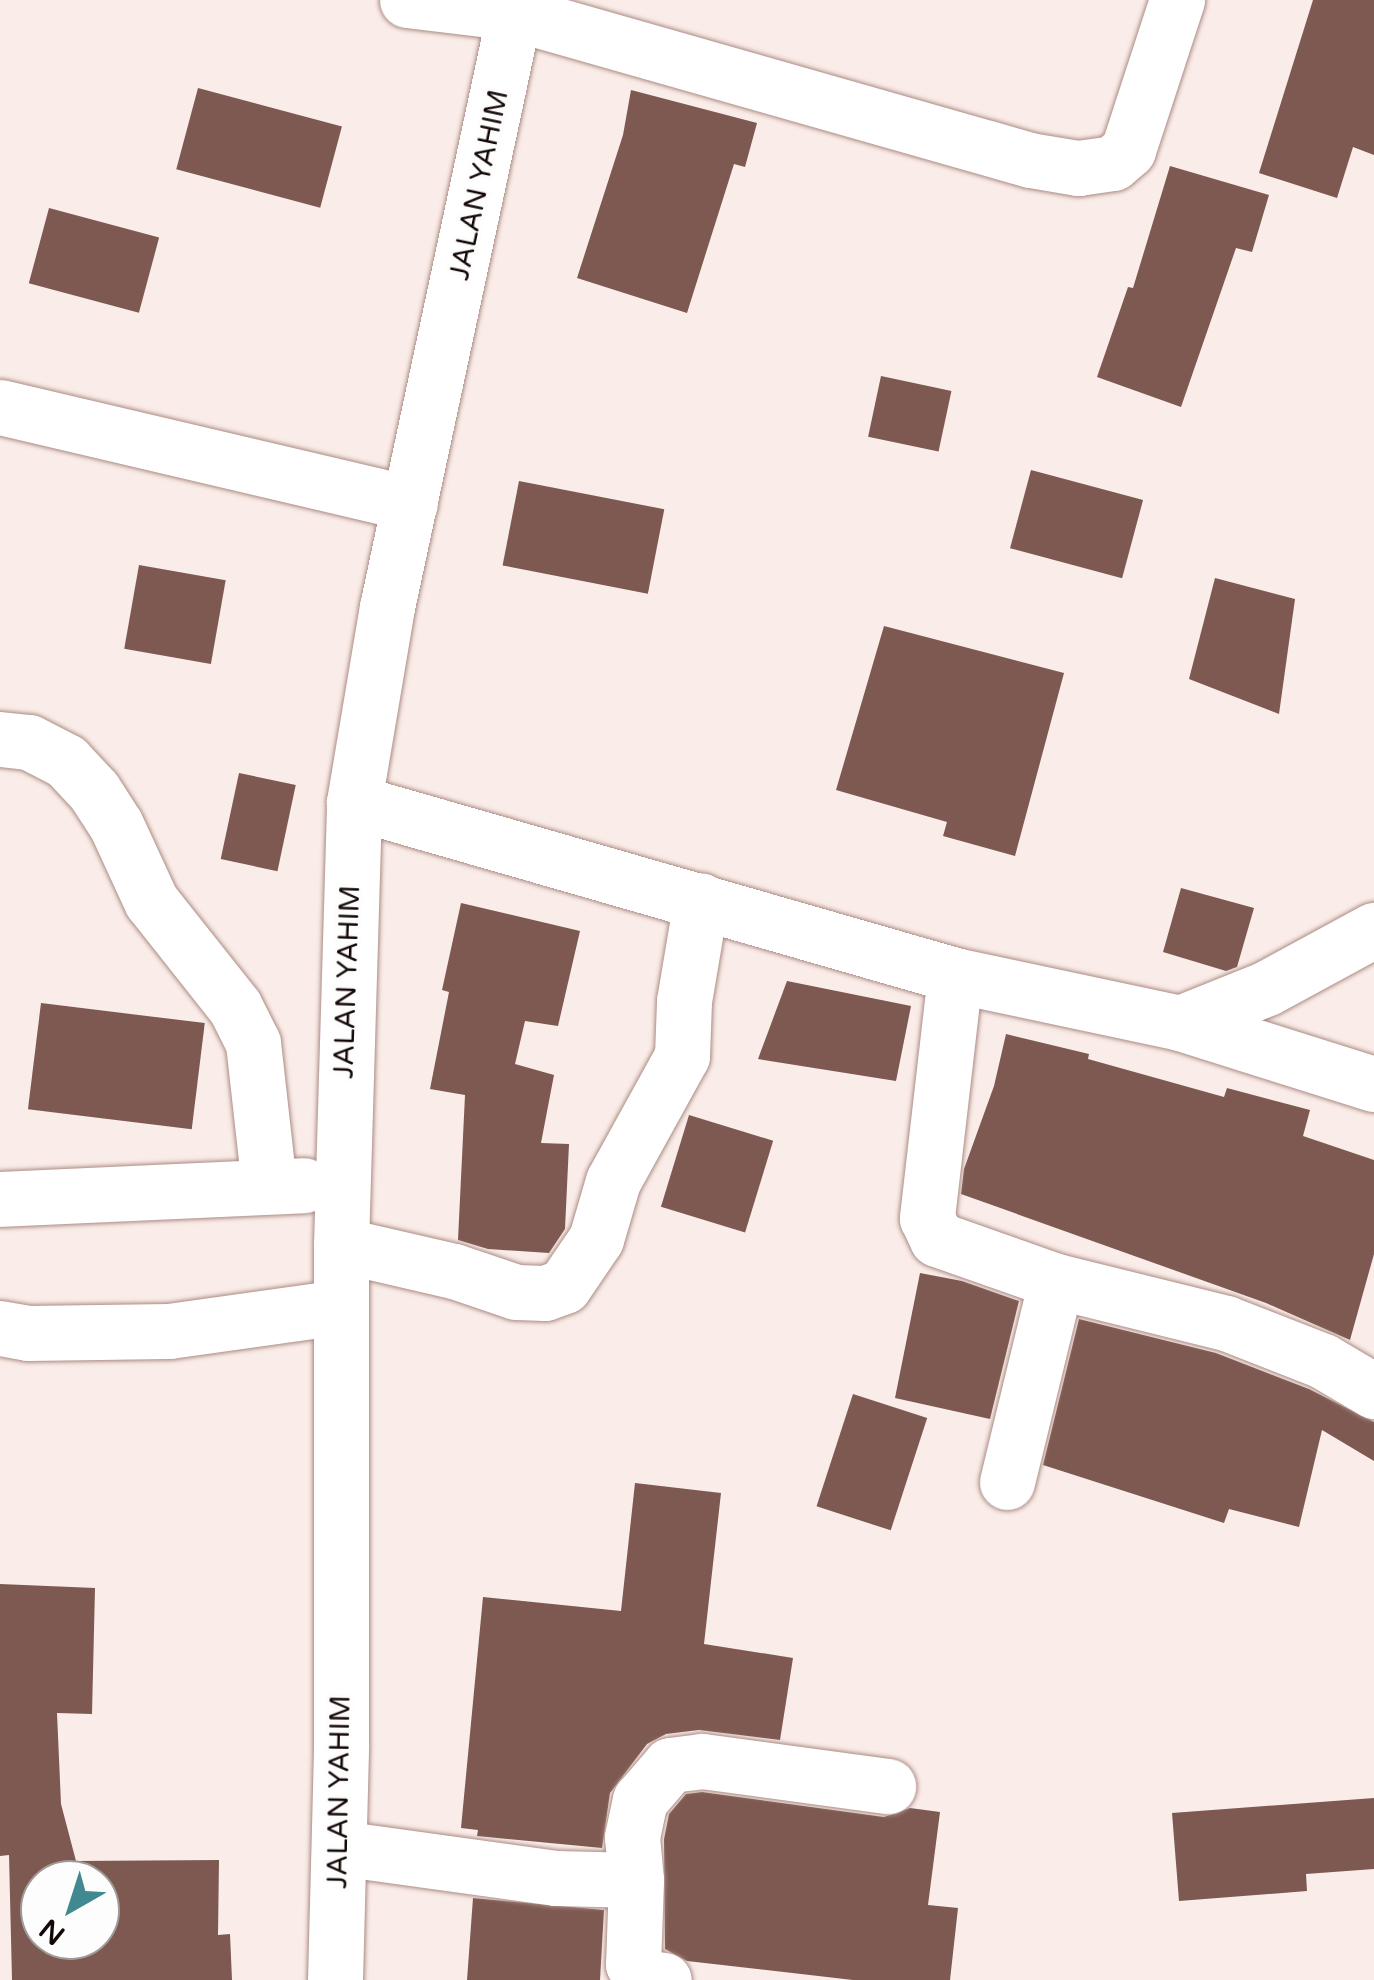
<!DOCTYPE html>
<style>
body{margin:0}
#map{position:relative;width:1374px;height:1980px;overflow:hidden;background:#faece8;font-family:"Varela Round",sans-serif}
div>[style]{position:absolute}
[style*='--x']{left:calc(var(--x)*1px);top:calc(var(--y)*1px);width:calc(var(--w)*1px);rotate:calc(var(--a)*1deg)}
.building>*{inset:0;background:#7d5951;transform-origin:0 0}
.roads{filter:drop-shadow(0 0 2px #ab8b83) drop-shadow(0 0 2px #ab8b83)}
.minor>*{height:55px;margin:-27.5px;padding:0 27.5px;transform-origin:27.5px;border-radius:27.5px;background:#fff}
span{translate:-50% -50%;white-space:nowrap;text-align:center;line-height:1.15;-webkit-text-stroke:8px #fdfdfd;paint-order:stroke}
.street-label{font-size:28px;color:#130806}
.north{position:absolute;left:20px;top:1860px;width:100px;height:100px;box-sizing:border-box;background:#fdfdfd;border:2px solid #9f9b9a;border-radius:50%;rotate:219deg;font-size:28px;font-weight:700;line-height:40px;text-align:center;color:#130806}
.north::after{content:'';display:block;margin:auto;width:35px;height:45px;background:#418990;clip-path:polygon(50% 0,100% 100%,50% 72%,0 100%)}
</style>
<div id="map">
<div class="building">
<div style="clip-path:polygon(1313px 0,1374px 0,1374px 155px,1353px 147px,1337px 198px,1259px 173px)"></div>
<div style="left:198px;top:88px;width:149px;height:84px;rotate:15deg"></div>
<div style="clip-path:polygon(631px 90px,757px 123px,745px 167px,734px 164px,687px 313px,577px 278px,623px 135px)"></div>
<div style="clip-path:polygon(1170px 166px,1269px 195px,1252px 252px,1236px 248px,1181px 407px,1097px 377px,1128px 287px,1133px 288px)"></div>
<div style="left:49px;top:208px;width:114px;height:78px;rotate:15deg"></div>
<div style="left:881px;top:376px;width:72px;height:62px;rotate:12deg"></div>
<div style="left:1031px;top:470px;width:116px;height:81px;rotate:15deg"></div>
<div style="left:519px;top:481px;width:148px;height:86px;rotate:11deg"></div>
<div style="left:139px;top:565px;width:88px;height:85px;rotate:10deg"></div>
<div style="clip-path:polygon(1215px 578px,1295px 599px,1279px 714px,1189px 679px)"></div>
<div style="clip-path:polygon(884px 626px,1064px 673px,1015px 856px,943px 836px,947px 822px,836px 790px)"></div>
<div style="left:239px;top:773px;width:58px;height:88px;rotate:12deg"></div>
<div style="clip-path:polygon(1181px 888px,1254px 908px,1237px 967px,1226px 971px,1163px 952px)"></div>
<div style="clip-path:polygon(461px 903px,580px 931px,558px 1026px,525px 1021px,515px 1064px,554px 1075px,541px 1143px,569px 1144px,565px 1229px,549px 1253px,488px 1249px,458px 1240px,465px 1095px,430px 1089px,449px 992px,442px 990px)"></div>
<div style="clip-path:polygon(787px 981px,911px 1006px,896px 1081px,758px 1059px)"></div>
<div style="left:41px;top:1003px;width:165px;height:107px;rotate:7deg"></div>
<div style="clip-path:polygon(1006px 1034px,1089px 1054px,1088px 1059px,1224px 1097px,1227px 1088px,1310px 1110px,1303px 1136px,1374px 1160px,1374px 1254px,1350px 1340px,1266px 1303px,961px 1194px,964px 1169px,994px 1086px)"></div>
<div style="left:689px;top:1115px;width:88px;height:96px;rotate:17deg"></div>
<div style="clip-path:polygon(920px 1273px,962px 1281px,1019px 1301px,990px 1419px,895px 1398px)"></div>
<div style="clip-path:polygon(1079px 1319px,1216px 1353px,1309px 1389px,1374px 1422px,1374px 1461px,1322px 1430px,1299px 1527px,1229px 1509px,1224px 1523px,1043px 1465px)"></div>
<div style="left:853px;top:1394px;width:78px;height:118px;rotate:18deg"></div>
<div style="clip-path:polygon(635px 1483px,721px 1493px,704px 1644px,793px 1658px,780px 1740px,699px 1730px,666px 1734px,647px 1744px,610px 1793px,602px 1848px,477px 1836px,478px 1830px,461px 1828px,483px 1597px,621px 1611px)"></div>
<div style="clip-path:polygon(evenodd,0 1584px,95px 1588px,92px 1714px,57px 1713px,61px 1804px,76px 1861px,219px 1860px,218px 1935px,230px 1934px,232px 1980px,12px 1980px,9px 1855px,0 1856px,0 1584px,40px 1880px,100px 1880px,100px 1940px,40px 1940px,40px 1880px)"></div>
<div style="clip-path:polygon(702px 1792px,884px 1817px,910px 1808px,940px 1812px,928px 1905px,958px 1908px,950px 1980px,853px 1980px,687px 1961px,665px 1949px,664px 1839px,669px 1814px,686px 1794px)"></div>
<div style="clip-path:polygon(1374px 1798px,1374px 1869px,1306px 1874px,1307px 1891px,1179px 1901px,1172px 1813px)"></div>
<div style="clip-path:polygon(473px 1898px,604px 1910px,600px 1980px,467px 1980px)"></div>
</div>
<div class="roads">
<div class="minor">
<div style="--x:407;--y:0;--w:108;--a:6.9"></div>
<div style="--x:514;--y:13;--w:537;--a:15.9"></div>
<div style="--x:1030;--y:160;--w:49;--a:9.5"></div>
<div style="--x:1078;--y:168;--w:35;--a:-8"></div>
<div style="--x:1113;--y:163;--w:20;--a:-41"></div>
<div style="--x:1128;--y:150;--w:158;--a:-71.9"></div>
<div style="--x:0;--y:407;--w:421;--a:13.2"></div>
<div style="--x:0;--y:739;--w:29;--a:6"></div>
<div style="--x:29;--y:742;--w:42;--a:27.2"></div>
<div style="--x:66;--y:761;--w:41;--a:47"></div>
<div style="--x:94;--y:791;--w:40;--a:57.1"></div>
<div style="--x:116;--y:825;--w:84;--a:65.3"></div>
<div style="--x:151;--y:901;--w:135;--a:51.6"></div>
<div style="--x:235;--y:1007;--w:40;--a:63.4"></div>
<div style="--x:253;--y:1043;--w:144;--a:83.6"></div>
<div style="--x:354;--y:802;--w:625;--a:16.06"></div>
<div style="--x:955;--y:975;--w:230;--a:12"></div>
<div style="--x:1180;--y:1023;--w:203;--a:17.5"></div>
<div style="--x:955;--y:975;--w:245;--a:96.6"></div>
<div style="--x:927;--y:1218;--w:23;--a:65"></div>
<div style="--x:937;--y:1239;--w:126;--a:19.4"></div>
<div style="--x:1056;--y:1281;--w:175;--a:13.9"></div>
<div style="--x:1226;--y:1323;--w:104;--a:21.4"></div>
<div style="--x:1323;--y:1361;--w:59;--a:30.5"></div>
<div style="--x:1180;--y:1023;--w:94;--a:-21.9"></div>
<div style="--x:1267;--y:988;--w:122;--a:-28.5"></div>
<div style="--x:0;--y:1199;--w:304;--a:-2.6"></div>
<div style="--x:341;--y:1245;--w:116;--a:13"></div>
<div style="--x:454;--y:1271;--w:65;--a:18.7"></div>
<div style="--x:516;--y:1292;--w:29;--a:2"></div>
<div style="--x:545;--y:1293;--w:20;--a:-20"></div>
<div style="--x:564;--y:1286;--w:57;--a:-55.8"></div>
<div style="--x:596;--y:1239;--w:60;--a:-73.7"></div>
<div style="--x:613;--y:1181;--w:143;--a:-61.1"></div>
<div style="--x:682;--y:1056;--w:55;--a:-87.9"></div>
<div style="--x:684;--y:1001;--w:102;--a:-80.4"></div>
<div style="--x:0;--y:1328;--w:28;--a:10"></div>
<div style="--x:28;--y:1333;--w:141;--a:-0.8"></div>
<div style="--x:169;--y:1331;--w:173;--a:-8"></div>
<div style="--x:1007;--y:1482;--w:207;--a:-76.3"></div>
<div style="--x:339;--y:1848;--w:219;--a:7.9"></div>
<div style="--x:556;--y:1878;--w:80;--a:1.4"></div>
<div style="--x:636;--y:1880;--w:43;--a:-95.3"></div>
<div style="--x:632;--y:1837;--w:38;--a:-78"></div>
<div style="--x:640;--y:1800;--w:46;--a:-49.4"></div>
<div style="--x:670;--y:1765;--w:32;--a:-7"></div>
<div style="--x:702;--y:1761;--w:188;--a:7.7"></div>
<div style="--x:636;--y:1880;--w:84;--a:92"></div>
<div style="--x:633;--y:1964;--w:16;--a:55"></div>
<div style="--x:642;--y:1977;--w:22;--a:8"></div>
<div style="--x:335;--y:1980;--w:235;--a:-88.5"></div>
<div style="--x:341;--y:1745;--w:500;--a:-90"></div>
<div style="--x:341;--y:1245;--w:443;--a:-88.3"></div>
<div style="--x:354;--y:802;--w:198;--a:-80.4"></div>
<div style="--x:387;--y:607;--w:621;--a:-77.91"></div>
</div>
</div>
<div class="street-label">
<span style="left:479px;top:185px;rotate:-78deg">JALAN YAHIM</span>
<span style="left:347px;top:982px;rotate:-88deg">JALAN YAHIM</span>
<span style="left:339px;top:1792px;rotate:-89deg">JALAN YAHIM</span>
</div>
<div class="north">N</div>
</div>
